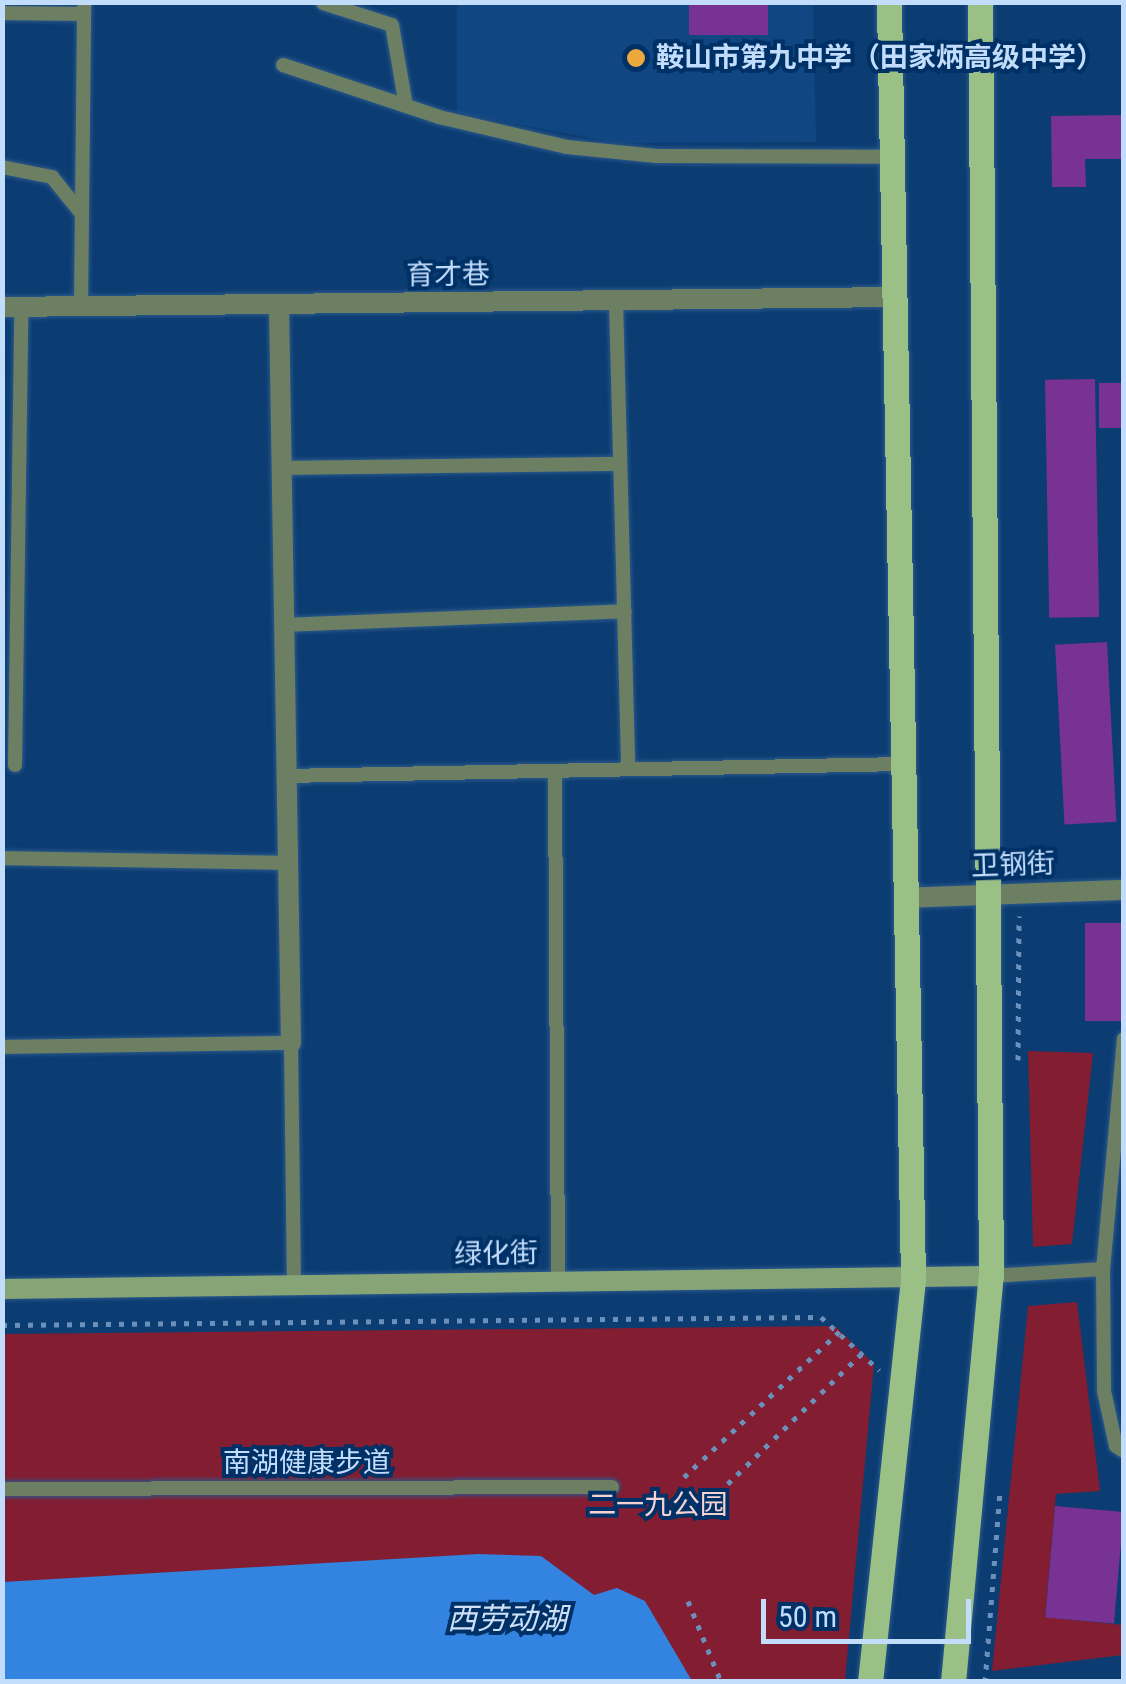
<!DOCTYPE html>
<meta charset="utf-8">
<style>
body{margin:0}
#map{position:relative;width:1126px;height:1684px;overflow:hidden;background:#0b3c72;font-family:"Roboto Condensed","Noto Sans SC",sans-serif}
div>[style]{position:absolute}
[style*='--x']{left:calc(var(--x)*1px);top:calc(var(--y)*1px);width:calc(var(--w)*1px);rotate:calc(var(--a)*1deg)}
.built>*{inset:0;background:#104782}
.green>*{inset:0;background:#831d32}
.water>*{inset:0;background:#3383e0}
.building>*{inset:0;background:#773293;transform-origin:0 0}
.path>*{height:5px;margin-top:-2.5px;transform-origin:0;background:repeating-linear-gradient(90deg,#6b90bb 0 5px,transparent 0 13px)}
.roads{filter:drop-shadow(0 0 2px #2c598b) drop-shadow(0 0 2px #2c598b)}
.service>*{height:14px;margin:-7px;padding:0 7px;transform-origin:7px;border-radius:7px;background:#6d7f63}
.minor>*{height:20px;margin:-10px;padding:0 10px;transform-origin:10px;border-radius:10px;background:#6d7f63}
.tertiary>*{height:20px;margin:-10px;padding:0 10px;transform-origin:10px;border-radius:10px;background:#6d7f63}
.secondary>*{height:20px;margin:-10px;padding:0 10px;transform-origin:10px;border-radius:10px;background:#87a477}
.primary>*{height:25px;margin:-12.5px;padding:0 12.5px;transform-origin:12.5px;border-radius:12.5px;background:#9bc086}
.dots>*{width:28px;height:28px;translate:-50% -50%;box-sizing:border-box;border:5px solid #003166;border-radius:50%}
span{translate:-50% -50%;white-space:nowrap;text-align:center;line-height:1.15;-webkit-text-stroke:8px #003166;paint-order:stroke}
.poi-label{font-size:28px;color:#c2dcfc;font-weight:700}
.left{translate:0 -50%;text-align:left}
.street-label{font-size:28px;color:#c2dcfc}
.park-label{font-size:28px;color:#f4d2d4}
.water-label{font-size:30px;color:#cee0f8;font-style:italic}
.frame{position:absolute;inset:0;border:5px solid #c2dcfc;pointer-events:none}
.scale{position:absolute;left:761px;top:1599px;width:210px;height:45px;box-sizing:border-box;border:5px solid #c2dcfc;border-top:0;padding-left:12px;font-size:30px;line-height:35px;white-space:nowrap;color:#c2dcfc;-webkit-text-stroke:8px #003166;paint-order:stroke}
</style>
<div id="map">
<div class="built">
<div style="clip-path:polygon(457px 3px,813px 3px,816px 142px,619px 143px,457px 113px)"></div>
</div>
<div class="green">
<div style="clip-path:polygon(1028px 1051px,1093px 1053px,1072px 1244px,1033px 1247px)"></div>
<div style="clip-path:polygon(1077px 1302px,1100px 1491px,1056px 1494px,1045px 1617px,1123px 1625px,1123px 1655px,992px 1671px,1028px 1306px)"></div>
<div style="clip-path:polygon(835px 1326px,874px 1364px,845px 1681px,3px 1681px,2px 1334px)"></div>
</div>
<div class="water">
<div style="clip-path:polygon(478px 1554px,541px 1556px,594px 1595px,617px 1588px,645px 1601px,692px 1681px,3px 1681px,3px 1582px)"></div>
</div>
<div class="building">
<div style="left:689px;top:2px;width:79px;height:33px"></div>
<div style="clip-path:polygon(1124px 115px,1124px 159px,1085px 159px,1086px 187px,1052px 187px,1051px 116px)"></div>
<div style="left:1095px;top:379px;width:238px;height:50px;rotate:89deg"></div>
<div style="left:1124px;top:383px;width:45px;height:25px;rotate:90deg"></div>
<div style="left:1107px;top:642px;width:180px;height:52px;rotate:87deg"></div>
<div style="left:1124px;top:923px;width:98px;height:39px;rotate:90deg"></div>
<div style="left:1055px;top:1506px;width:69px;height:112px;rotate:5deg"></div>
</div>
<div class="path">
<div style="--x:1018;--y:1060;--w:144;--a:-89.6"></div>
<div style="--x:2;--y:1325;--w:819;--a:-0.56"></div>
<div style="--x:821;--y:1317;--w:79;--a:42.4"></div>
<div style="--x:684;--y:1477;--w:214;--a:-43.1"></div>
<div style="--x:709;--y:1502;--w:214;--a:-44.2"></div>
<div style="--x:688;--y:1601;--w:87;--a:67.8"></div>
<div style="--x:985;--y:1682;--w:193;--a:-85.5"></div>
</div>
<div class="roads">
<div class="service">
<div style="--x:323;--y:3;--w:72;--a:17.7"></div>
<div style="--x:392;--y:25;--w:82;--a:80.2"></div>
<div style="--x:2;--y:13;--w:82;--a:0.7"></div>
<div style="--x:283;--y:65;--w:164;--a:18.4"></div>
<div style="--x:439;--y:117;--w:131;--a:13.2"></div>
<div style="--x:567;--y:147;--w:90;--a:5.7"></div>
<div style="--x:657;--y:156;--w:235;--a:0.2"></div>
<div style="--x:2;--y:167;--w:51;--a:11.3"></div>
<div style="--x:52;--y:177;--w:48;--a:51"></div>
<div style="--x:616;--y:301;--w:468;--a:88.5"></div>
<div style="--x:81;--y:307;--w:305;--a:-89.4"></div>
<div style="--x:282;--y:468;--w:338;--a:-0.7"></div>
<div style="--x:283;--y:625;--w:342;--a:-2.3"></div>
<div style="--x:15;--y:765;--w:458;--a:-89.2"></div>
<div style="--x:555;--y:771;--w:509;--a:89.66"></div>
<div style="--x:285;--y:776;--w:617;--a:-1.11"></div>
<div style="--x:2;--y:858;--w:285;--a:1"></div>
<div style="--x:1124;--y:1039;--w:231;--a:95.2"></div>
<div style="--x:1103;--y:1269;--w:122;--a:89.5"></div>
<div style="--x:1104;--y:1391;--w:56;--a:77.7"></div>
<div style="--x:1116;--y:1446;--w:9;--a:32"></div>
<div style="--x:2;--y:1047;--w:289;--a:-0.8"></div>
<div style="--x:291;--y:1043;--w:243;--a:89.3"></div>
<div style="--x:991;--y:1276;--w:112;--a:-3.6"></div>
<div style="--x:2;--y:1489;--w:610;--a:-0.19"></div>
</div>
<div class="minor">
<div style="--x:279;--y:305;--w:738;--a:89.07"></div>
<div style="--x:2;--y:307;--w:892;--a:-0.64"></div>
</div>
<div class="tertiary">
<div style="--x:904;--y:898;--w:220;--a:-2.1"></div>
</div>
<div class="secondary">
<div style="--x:2;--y:1289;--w:989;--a:-0.75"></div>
</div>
<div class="primary">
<div style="--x:870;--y:1682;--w:406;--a:-83.9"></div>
<div style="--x:913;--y:1278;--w:1276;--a:-91.08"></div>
<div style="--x:953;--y:1682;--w:408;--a:-84.7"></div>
<div style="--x:991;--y:1276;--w:1274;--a:-90.49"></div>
</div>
</div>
<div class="dots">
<div style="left:636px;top:58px;background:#eda83b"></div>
</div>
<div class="poi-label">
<span class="left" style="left:656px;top:58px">鞍山市第九中学（田家炳高级中学）</span>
</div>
<div class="street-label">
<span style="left:448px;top:275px;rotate:-1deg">育才巷</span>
<span style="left:1013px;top:865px;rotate:-2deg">卫钢街</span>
<span style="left:496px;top:1254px;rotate:-1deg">绿化街</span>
<span style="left:307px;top:1463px">南湖健康步道</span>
</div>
<div class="park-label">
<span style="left:658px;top:1505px">二一九公园</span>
</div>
<div class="water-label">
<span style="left:507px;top:1619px">西劳动湖</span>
</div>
<div class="frame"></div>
<div class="scale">50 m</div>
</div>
